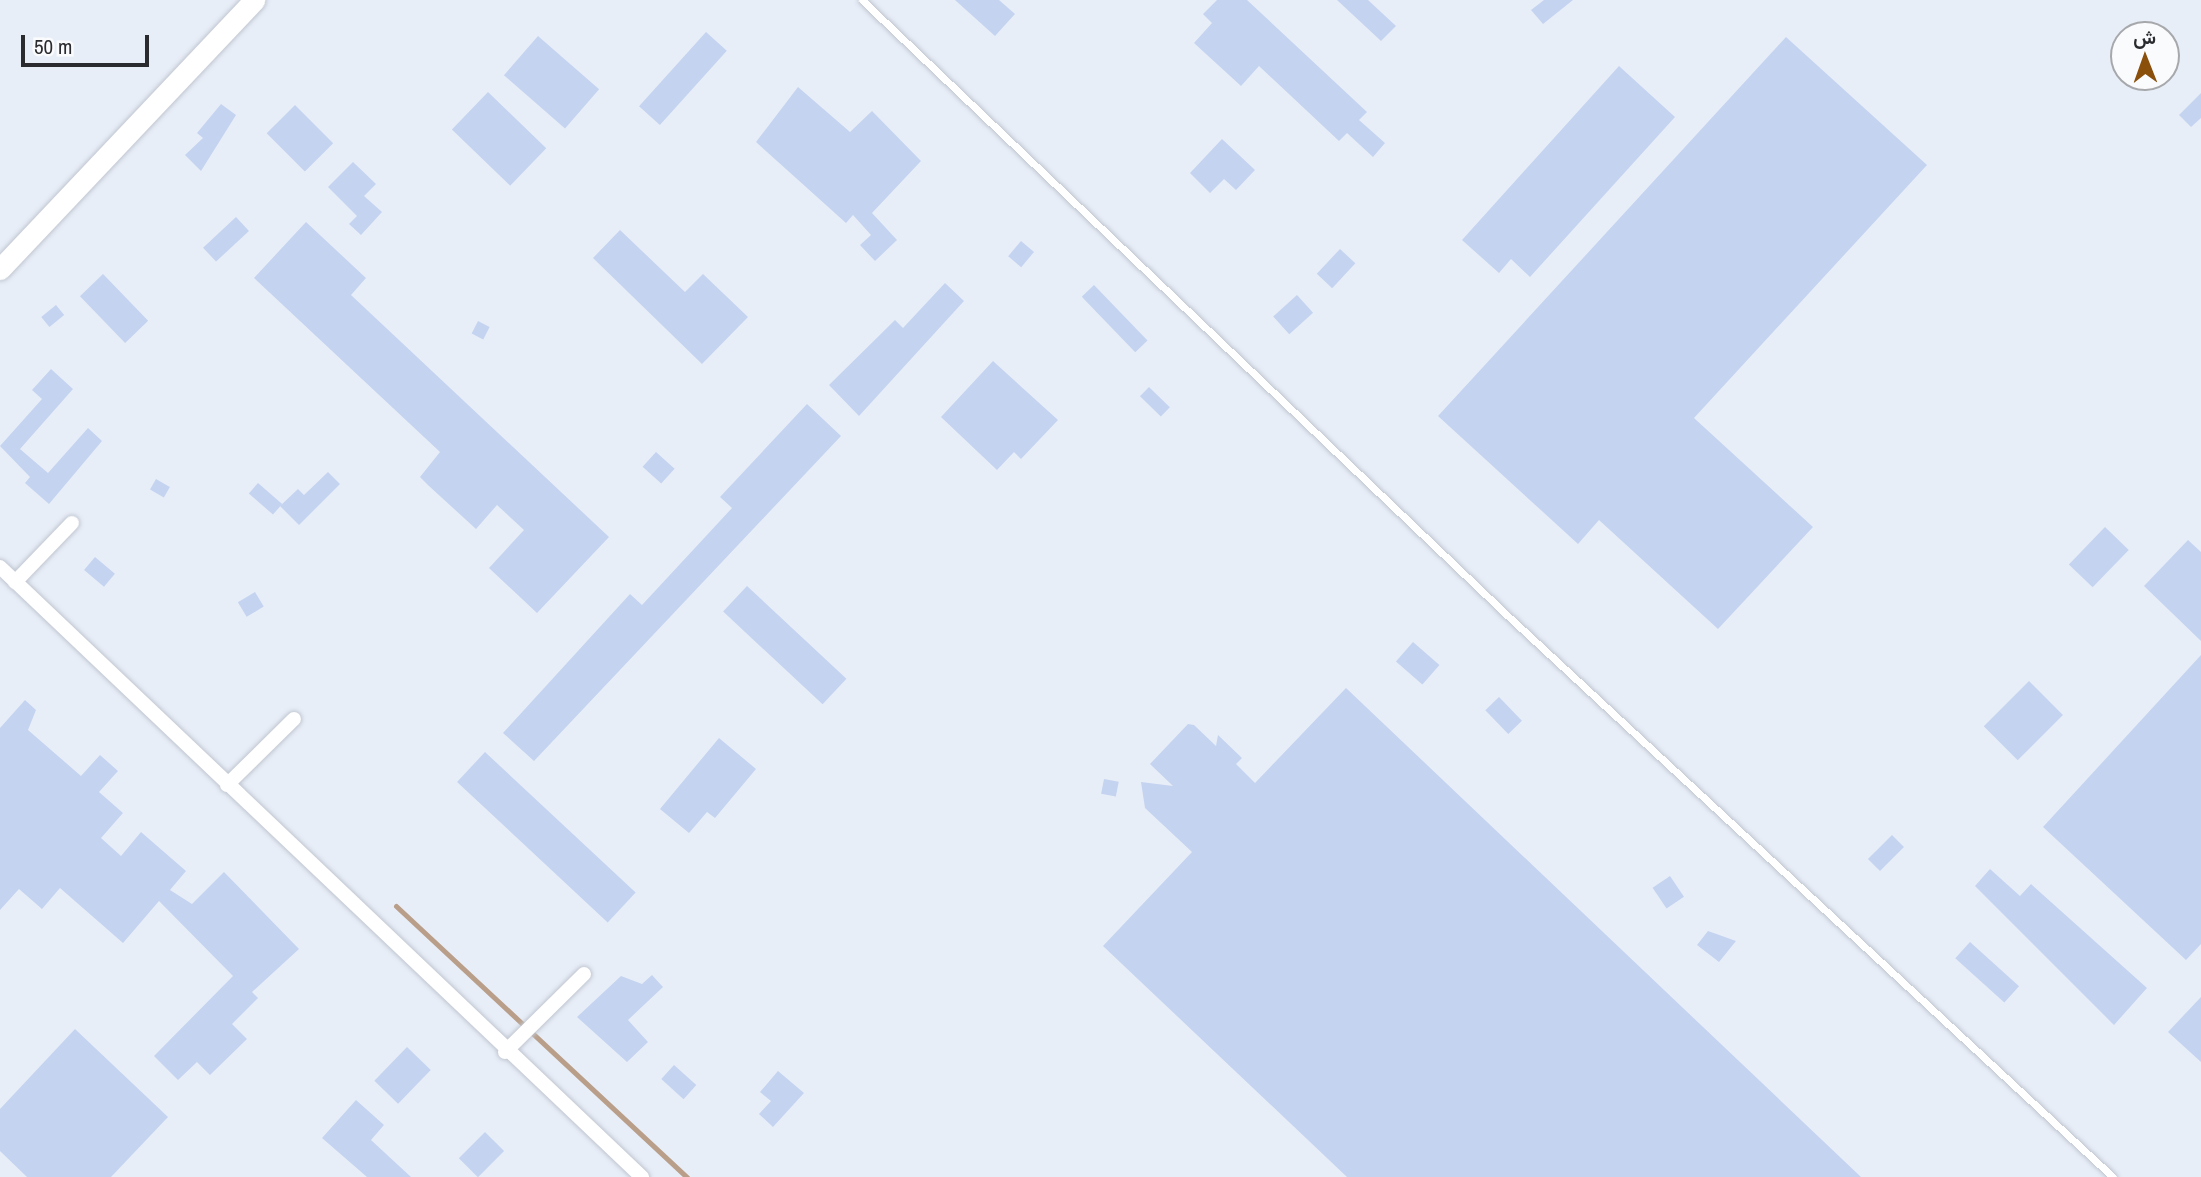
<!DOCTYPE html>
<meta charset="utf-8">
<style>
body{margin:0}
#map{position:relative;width:2201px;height:1177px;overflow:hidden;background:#e8eef8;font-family:"Archivo Narrow",Vazirmatn,sans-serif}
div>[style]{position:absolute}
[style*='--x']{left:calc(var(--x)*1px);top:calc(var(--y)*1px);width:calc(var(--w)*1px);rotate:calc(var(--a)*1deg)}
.stream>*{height:5px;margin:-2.5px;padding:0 2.5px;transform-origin:2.5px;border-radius:2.5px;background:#b99f8a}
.building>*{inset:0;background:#c4d3f0;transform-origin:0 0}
.roads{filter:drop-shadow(0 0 2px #c0c6d0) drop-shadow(0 0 2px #c0c6d0)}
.lane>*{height:7px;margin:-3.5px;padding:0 3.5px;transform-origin:3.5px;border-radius:3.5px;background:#fff}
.street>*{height:14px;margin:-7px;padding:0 7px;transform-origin:7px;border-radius:7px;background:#fff}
.secondary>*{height:21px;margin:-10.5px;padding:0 10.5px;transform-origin:10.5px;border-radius:10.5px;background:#fff}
span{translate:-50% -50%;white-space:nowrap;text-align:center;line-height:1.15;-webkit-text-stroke:6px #fafbfd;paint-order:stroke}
.north{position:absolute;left:2110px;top:21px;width:70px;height:70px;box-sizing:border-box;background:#fafbfd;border:2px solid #a6a8ab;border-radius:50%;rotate:359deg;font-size:19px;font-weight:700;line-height:28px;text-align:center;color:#292b2f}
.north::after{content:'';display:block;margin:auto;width:24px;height:32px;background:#8a4f0b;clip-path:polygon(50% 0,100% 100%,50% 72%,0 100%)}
.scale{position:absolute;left:21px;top:35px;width:128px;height:32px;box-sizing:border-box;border:4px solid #292b2f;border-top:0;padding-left:9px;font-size:21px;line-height:24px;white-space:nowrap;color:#292b2f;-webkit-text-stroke:5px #fafbfd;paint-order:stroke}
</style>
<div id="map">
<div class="stream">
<div style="--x:396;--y:906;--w:398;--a:43"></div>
</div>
<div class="building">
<div style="clip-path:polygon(955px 0,999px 0,1015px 14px,995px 36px)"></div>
<div style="clip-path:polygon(1217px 0,1247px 0,1367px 112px,1359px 120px,1385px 143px,1373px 157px,1347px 133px,1339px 141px,1259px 66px,1241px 86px,1194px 43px,1212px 23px,1203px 14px)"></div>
<div style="clip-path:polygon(1337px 0,1368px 0,1396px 26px,1381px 41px)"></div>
<div style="clip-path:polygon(1544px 0,1573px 0,1543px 24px,1531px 10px)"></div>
<div style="left:706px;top:32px;width:28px;height:100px;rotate:42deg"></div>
<div style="left:538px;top:36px;width:81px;height:52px;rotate:41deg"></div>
<div style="clip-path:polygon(1786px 37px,1927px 165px,1694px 418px,1813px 527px,1718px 629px,1599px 520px,1578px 544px,1438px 416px)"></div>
<div style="clip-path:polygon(1619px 66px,1675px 117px,1530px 277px,1511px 259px,1499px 273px,1462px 240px)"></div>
<div style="clip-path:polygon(798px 87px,850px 132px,872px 111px,921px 161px,872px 213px,897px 240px,875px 261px,860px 245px,871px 235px,853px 215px,846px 223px,756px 142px)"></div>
<div style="left:488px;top:92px;width:81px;height:52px;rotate:44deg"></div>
<div style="clip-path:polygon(2201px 93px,2201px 118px,2191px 127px,2179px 115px)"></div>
<div style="clip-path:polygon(221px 104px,236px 115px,201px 171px,185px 155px,203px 138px,197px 133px)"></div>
<div style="left:295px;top:105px;width:54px;height:40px;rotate:45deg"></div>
<div style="clip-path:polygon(1222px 139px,1255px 170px,1236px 190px,1224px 179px,1210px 193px,1190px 173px)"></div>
<div style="clip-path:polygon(353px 162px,376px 184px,364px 196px,382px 212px,361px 235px,349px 224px,357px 216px,328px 187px)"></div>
<div style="left:236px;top:217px;width:19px;height:45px;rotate:47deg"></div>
<div style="clip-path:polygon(306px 222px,366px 278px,351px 295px,609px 537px,537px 613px,489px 568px,524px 530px,497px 505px,476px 529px,429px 486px,420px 477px,440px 452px,254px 278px)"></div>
<div style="clip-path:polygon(620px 230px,685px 292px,703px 274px,748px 317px,702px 364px,593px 258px)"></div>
<div style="left:1021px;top:241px;width:17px;height:20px;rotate:40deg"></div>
<div style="left:1340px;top:249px;width:21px;height:34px;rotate:43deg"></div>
<div style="left:103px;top:274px;width:65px;height:32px;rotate:46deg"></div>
<div style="clip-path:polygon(945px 283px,964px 301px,859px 416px,829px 385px,895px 320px,903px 328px)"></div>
<div style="left:1094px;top:285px;width:77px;height:17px;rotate:46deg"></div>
<div style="left:1297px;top:295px;width:24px;height:32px;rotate:48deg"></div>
<div style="left:56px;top:305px;width:13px;height:19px;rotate:51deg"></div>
<div style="left:478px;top:321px;width:13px;height:14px;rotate:27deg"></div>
<div style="clip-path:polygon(993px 361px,1058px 420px,1021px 459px,1014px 452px,997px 470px,941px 417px)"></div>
<div style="clip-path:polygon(51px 369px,73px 389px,20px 449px,48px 473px,88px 428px,102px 441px,49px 504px,25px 483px,30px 477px,0 446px,42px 399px,32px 390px)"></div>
<div style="left:1149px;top:387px;width:29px;height:13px;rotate:44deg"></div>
<div style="clip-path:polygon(807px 404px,841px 436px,534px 761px,503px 733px,630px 594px,642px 605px,732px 508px,720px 497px)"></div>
<div style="left:656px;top:452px;width:25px;height:20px;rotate:42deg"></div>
<div style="clip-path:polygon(328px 472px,340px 484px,299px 525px,280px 506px,298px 489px,304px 495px)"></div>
<div style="left:156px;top:479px;width:16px;height:12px;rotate:30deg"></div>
<div style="left:258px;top:483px;width:32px;height:14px;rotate:41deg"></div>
<div style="left:2105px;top:527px;width:33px;height:52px;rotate:44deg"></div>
<div style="clip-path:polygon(2188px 540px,2201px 552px,2201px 641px,2144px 586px)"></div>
<div style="left:95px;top:557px;width:26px;height:17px;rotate:40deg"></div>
<div style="left:747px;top:586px;width:136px;height:35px;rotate:43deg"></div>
<div style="left:255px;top:592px;width:17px;height:20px;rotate:59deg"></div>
<div style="left:1413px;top:642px;width:35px;height:26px;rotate:41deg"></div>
<div style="clip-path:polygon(2201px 655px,2201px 944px,2186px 960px,2043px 827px)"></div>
<div style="left:2029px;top:681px;width:48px;height:64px;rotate:45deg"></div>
<div style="clip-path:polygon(1346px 688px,1861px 1177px,1347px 1177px,1103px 946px,1192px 852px,1145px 808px,1141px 782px,1173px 786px,1150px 764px,1188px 724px,1194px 725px,1216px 746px,1218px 735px,1242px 758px,1236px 764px,1255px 783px)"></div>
<div style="left:1499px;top:697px;width:33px;height:19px;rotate:46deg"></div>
<div style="clip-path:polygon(25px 700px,36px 710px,28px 730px,81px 776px,100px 755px,118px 771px,99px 792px,123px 813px,101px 838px,121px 856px,141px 832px,186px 871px,170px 890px,192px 904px,224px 872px,299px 949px,252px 992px,258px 998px,232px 1024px,247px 1039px,210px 1075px,197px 1062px,178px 1080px,154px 1056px,233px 976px,159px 901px,123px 943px,60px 888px,42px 909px,19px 889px,0 910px,0 728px)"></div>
<div style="clip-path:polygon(719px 738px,756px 769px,715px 818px,707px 812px,689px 833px,660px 809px)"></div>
<div style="left:485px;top:752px;width:206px;height:41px;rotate:43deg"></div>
<div style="left:1104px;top:779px;width:15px;height:15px;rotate:11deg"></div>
<div style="left:1892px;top:835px;width:17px;height:34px;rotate:45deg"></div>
<div style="clip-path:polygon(1990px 869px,2020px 896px,2031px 884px,2147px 988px,2114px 1025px,1975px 886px)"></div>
<div style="left:1670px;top:876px;width:25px;height:21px;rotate:56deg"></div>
<div style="clip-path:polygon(1708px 931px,1736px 941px,1719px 962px,1697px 945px)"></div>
<div style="left:1970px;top:942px;width:66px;height:22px;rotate:42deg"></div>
<div style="clip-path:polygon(652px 975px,663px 987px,628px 1020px,648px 1042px,627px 1062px,577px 1017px,621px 976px,642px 984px)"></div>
<div style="clip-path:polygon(2201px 997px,2201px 1062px,2168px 1032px)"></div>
<div style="clip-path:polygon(75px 1029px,168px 1117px,111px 1177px,27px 1177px,0 1151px,0 1109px)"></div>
<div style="left:407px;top:1047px;width:33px;height:47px;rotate:44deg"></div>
<div style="left:674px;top:1065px;width:30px;height:19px;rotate:42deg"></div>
<div style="clip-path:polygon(778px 1071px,804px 1093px,773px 1127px,759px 1114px,771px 1101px,760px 1092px)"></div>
<div style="clip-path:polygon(356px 1100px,384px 1125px,371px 1140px,411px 1177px,367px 1177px,322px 1138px)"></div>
<div style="left:485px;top:1132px;width:27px;height:37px;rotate:45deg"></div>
</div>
<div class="roads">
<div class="lane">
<div style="--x:862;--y:0;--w:894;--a:43.64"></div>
<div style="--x:1509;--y:617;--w:824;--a:42.84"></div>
</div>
<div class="street">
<div style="--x:0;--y:567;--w:886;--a:43.54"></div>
<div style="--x:15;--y:582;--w:82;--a:-46"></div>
<div style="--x:227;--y:785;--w:94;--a:-44.6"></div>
<div style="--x:505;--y:1052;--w:111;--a:-44.6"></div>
</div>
<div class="secondary">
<div style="--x:0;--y:269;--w:370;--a:-46.6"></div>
</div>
</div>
<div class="north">ش</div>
<div class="scale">50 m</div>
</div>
